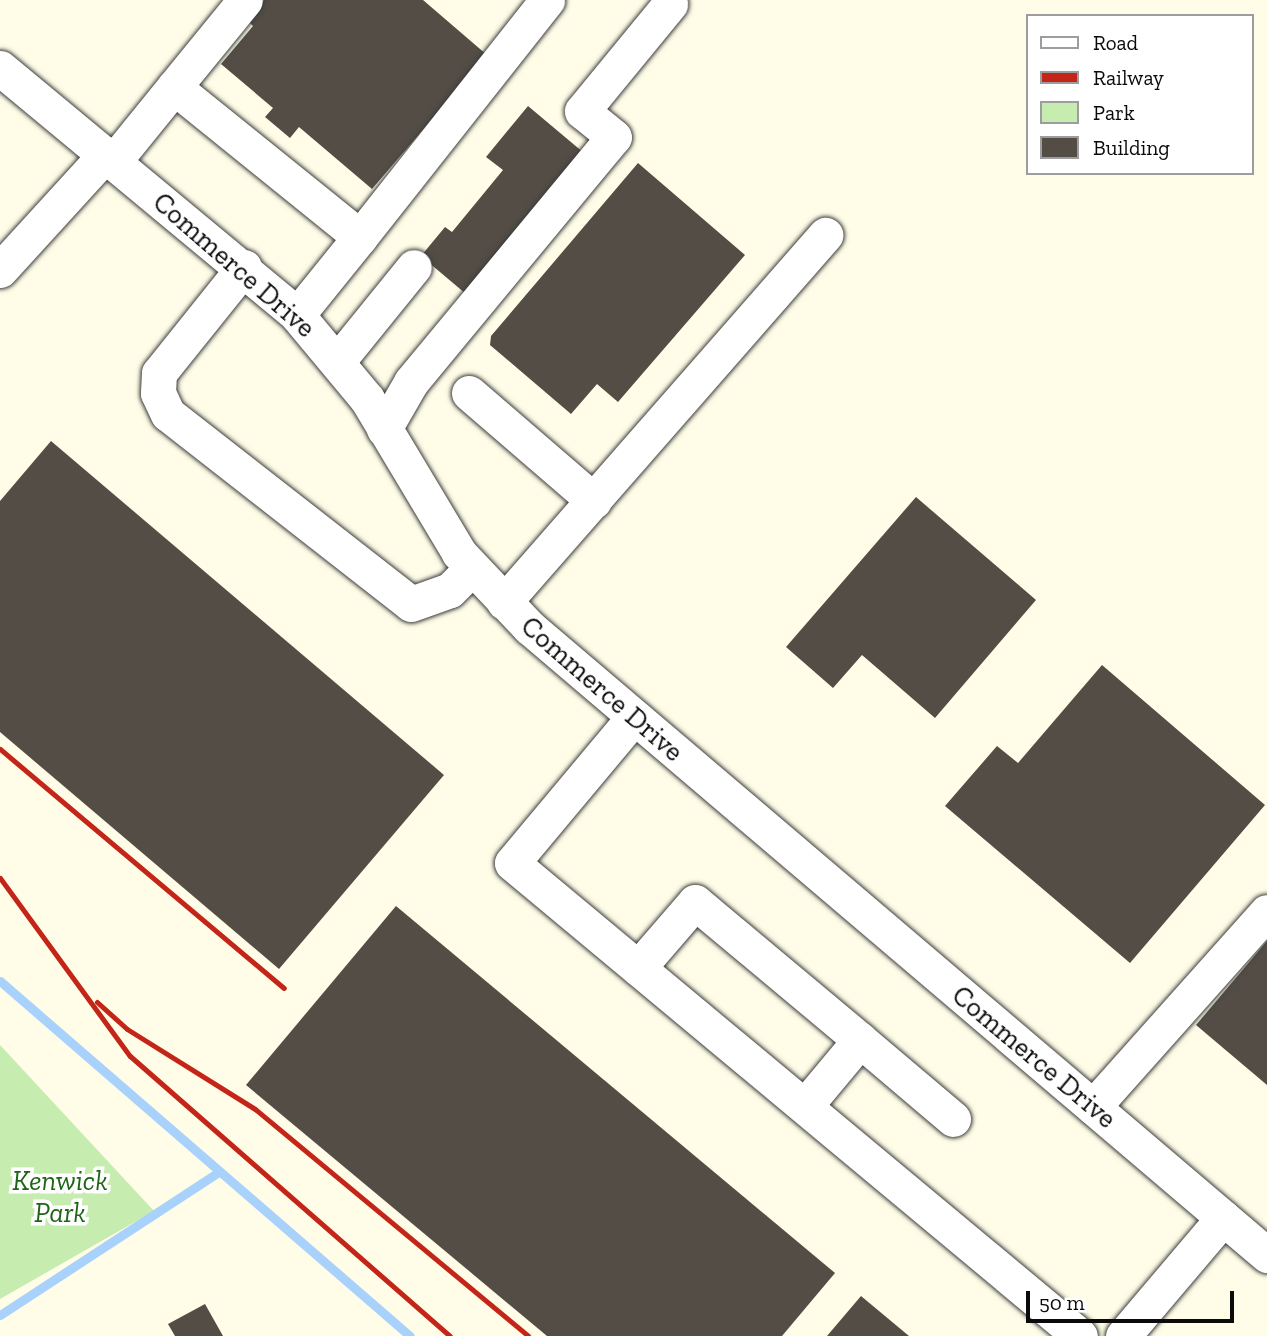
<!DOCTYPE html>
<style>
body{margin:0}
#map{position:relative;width:1267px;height:1336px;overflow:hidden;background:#fffde7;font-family:"Zilla Slab",serif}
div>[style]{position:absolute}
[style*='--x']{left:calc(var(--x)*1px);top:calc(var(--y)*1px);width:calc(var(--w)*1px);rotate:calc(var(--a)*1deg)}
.green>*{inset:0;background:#c7ecaf}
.stream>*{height:9px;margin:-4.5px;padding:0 4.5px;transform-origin:4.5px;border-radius:4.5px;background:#a8d2fb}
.building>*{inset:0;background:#534d46}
.roads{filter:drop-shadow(0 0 2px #3d3d3d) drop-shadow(0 0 2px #3d3d3d)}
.minor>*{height:35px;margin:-17.5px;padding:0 17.5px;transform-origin:17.5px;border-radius:17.5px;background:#fff}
.rail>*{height:5px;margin:-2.5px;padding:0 2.5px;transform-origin:2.5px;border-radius:2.5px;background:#c32519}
span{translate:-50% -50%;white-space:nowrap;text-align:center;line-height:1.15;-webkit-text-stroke:7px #fff;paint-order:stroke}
.street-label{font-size:28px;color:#0a0a0a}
.park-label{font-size:28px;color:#1e6517;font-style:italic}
.legend{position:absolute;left:1026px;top:14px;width:228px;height:161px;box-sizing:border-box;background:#fff;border:2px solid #9d9d9d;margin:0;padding:9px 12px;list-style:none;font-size:21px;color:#0a0a0a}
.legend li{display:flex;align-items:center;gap:14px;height:35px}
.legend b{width:35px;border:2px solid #9d9d9d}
.scale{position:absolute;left:1026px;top:1291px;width:208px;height:32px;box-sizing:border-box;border:4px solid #0a0a0a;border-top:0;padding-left:9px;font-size:21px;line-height:24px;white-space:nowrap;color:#0a0a0a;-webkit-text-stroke:5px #fff;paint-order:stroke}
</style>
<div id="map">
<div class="green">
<div style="clip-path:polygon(0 1045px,154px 1211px,0 1299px)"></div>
</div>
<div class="stream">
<div style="--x:0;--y:981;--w:542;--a:40.89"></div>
<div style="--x:0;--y:1315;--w:259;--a:-33.2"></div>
</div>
<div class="building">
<div style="clip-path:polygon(264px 0,423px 0,487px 55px,372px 189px,299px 127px,290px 138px,265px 117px,273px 108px,221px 64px,253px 26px,247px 20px)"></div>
<div style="clip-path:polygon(528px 106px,584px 153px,466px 294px,421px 256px,445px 227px,452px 232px,503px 170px,486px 157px)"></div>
<div style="clip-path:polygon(638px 163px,745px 255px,618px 402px,597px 384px,571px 414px,490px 345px,491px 336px)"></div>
<div style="clip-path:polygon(51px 441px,444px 775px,279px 969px,0 732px,0 501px)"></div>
<div style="clip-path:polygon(916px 497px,1036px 600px,935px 718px,862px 655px,833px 688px,786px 647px)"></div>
<div style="clip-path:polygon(1102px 665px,1265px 805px,1130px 963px,945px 806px,997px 746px,1018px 763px)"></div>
<div style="clip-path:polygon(396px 906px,835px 1273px,782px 1336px,547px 1336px,246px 1085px)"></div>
<div style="clip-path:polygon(1267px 941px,1267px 1085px,1196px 1025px)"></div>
<div style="clip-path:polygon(861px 1296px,909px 1336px,827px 1336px)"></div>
<div style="clip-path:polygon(205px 1304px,223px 1336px,175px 1336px,168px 1324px)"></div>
</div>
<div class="roads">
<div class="minor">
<div style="--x:0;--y:68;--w:386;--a:39.7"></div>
<div style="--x:297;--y:315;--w:109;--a:50.2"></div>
<div style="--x:367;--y:399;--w:179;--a:59.1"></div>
<div style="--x:459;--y:553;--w:102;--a:46.6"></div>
<div style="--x:529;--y:627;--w:969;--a:40.4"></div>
<div style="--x:174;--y:87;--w:112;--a:-50.8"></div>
<div style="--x:114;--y:161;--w:95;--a:-51"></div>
<div style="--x:174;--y:87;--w:239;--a:38.9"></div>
<div style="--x:360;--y:237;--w:100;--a:128.9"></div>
<div style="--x:360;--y:237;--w:302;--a:-51.7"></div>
<div style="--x:244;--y:267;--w:136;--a:128.7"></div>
<div style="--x:159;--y:373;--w:20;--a:93"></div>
<div style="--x:158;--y:393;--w:23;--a:65"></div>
<div style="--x:168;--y:414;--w:308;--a:38"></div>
<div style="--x:411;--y:604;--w:41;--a:-19.7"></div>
<div style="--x:450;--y:590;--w:31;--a:-45"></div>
<div style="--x:0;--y:270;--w:157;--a:-47.6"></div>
<div style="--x:337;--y:362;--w:122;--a:-51"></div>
<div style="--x:469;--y:393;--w:165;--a:40.8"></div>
<div style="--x:384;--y:429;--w:54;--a:-60.1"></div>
<div style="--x:411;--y:382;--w:318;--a:-50.4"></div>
<div style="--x:614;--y:137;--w:41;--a:-140.9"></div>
<div style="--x:582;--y:111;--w:139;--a:-50.6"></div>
<div style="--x:504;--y:602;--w:488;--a:-48.8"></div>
<div style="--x:634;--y:717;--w:190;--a:129.9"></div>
<div style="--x:512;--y:863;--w:739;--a:39.79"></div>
<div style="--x:638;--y:968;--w:87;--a:-49.2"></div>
<div style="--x:695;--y:902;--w:215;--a:39.9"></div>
<div style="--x:860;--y:1040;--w:86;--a:129.8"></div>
<div style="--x:860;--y:1040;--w:122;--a:40.3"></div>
<div style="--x:1093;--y:1107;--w:261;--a:-48.3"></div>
<div style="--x:1123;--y:1336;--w:155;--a:-49.7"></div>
</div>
</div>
<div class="rail">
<div style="--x:0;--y:749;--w:371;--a:40.1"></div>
<div style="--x:0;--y:878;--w:220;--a:53.9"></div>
<div style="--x:130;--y:1056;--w:425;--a:41.2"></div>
<div style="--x:97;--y:1002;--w:40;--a:42"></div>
<div style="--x:127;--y:1029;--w:151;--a:32"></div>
<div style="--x:255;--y:1109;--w:355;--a:39.7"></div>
</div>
<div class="street-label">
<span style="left:234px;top:265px;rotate:41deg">Commerce Drive</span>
<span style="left:602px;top:689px;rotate:41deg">Commerce Drive</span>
<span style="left:1034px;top:1057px;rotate:40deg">Commerce Drive</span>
</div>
<div class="park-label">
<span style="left:60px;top:1197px">Kenwick<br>Park</span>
</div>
<ul class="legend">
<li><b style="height:9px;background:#fff"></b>Road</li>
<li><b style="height:9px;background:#c32519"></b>Railway</li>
<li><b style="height:19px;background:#c7ecaf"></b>Park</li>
<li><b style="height:19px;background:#534d46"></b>Building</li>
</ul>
<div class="scale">50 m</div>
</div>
